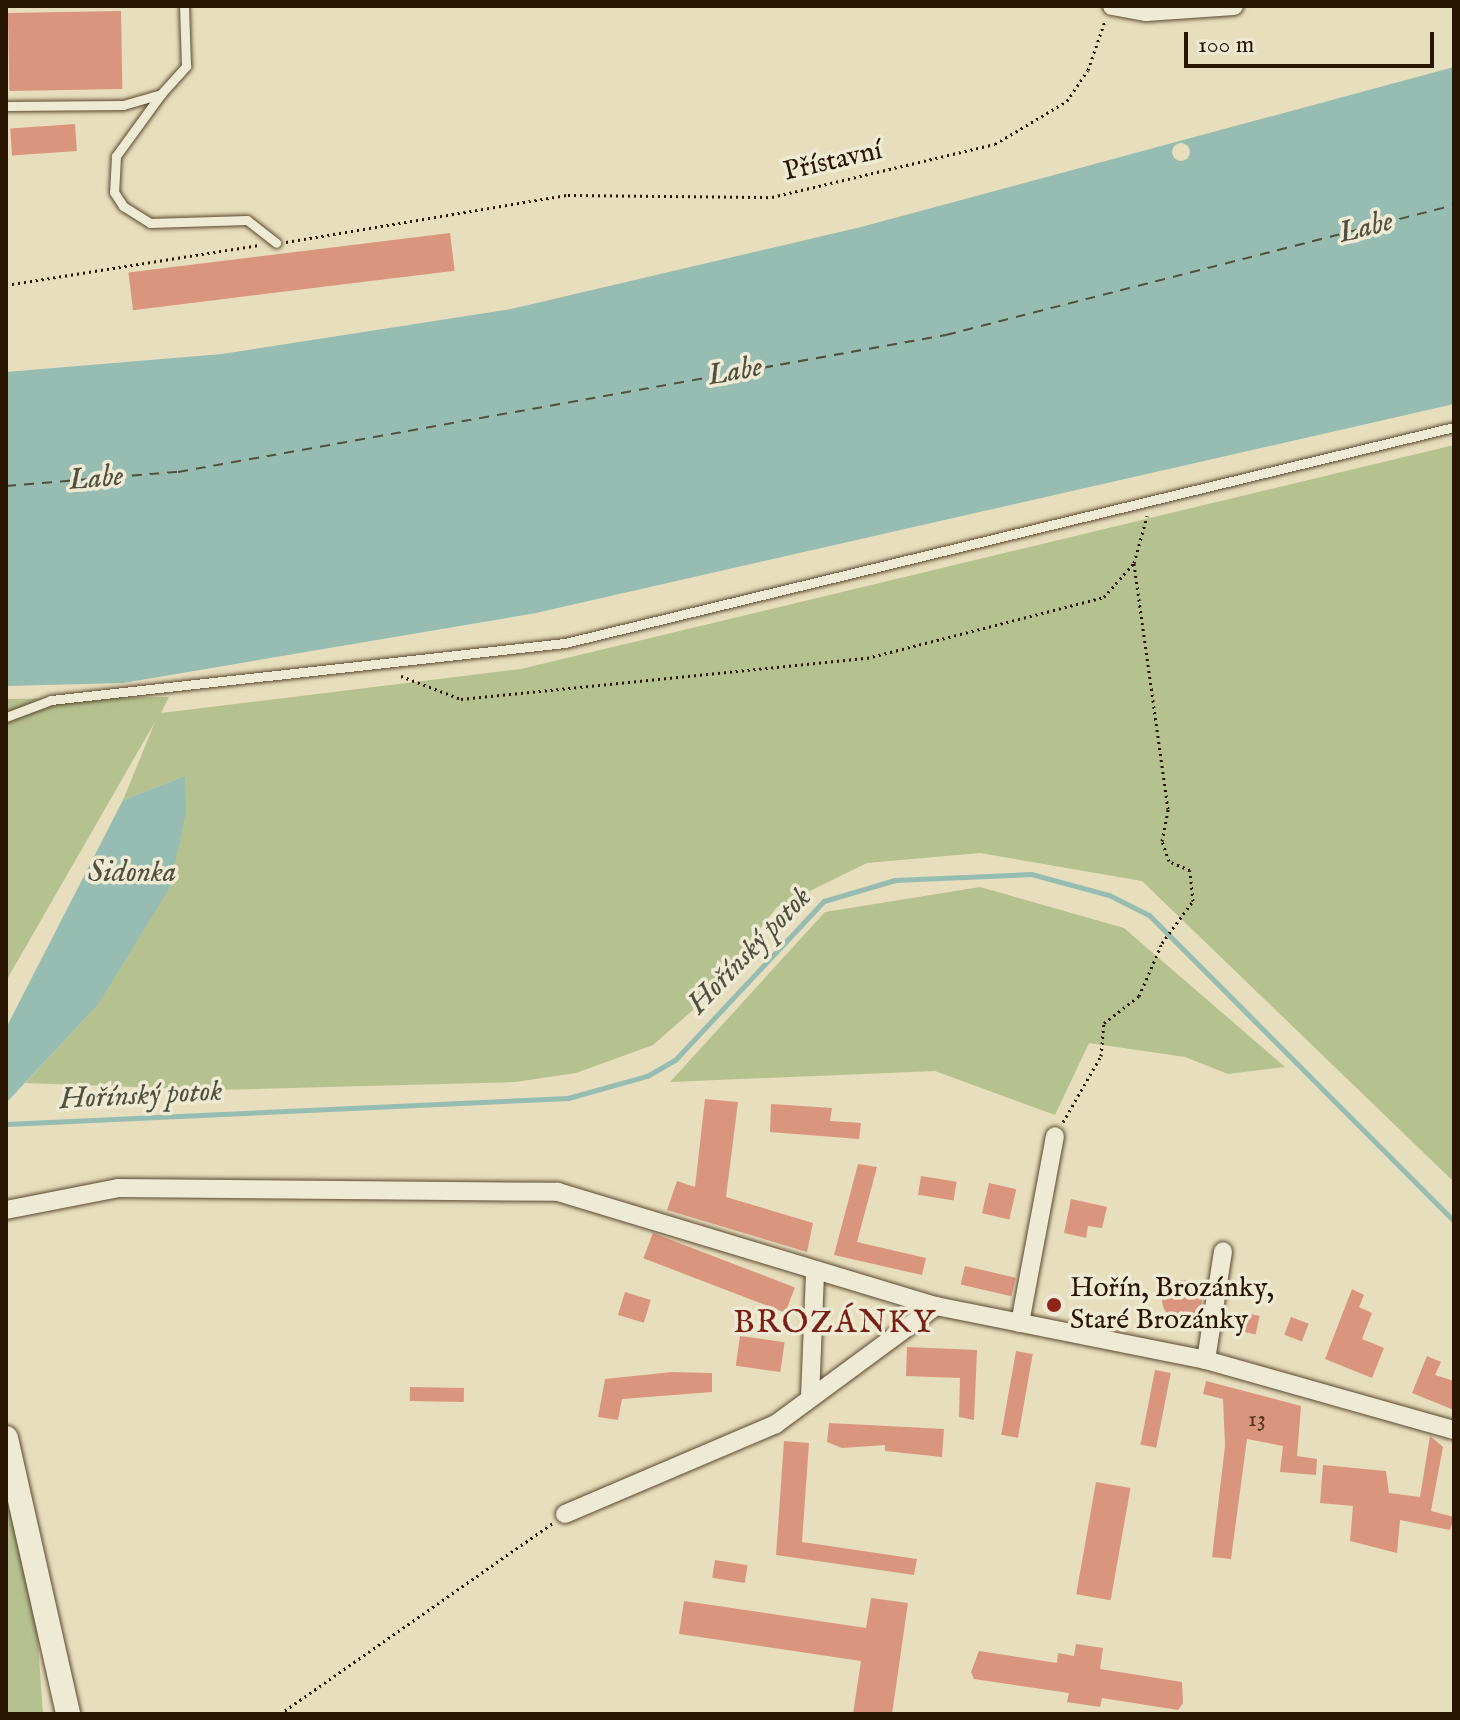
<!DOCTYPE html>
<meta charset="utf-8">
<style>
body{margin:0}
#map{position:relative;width:1460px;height:1720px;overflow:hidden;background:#e7debd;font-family:"IM FELL English",serif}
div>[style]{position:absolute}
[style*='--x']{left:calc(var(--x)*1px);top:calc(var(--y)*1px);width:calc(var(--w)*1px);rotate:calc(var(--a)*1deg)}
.green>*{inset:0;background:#b6c190}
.water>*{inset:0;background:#97bcb2}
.pier>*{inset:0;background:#e7debd}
.round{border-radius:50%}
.stream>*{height:5px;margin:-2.5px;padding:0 2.5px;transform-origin:2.5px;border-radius:2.5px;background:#97bcb2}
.ferry>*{height:2px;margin-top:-1px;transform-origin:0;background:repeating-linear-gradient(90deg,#50503e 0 10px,transparent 0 18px)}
.building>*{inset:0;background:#da957f;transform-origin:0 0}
.path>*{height:3px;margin-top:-1.5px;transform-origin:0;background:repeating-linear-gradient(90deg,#2a1600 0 2px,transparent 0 6px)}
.roads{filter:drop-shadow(0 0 2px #59482f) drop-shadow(0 0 2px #59482f)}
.service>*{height:9px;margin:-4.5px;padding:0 4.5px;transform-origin:4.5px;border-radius:4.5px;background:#efead4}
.minor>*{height:18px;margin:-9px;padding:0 9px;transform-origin:9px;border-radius:9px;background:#efead4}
.tertiary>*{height:24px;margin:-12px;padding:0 12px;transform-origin:12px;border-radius:12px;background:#efead4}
.dots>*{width:22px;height:22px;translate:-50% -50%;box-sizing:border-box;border:4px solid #efead4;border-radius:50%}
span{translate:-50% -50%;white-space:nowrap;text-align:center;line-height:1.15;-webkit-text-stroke:7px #efead4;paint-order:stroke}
.number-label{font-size:24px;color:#563620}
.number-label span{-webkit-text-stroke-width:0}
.street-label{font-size:28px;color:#2a1600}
.poi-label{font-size:28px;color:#2a1600}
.left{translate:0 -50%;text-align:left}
.water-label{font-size:30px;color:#50503e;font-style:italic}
.quarter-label{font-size:32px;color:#7a1f14;letter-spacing:2px}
.frame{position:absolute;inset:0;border:8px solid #2a1600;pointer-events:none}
.scale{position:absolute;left:1184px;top:32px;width:250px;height:36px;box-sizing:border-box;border:4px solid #2a1600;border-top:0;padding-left:10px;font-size:24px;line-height:28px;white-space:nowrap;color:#2a1600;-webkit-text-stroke:6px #efead4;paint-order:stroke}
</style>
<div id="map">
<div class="green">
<div style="clip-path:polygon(1454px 445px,1454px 1182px,1142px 881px,980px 853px,867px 863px,777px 907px,701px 1003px,653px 1045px,576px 1073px,515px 1082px,217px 1090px,25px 1083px,97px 1006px,185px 776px,123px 800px,155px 722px,6px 981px,6px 699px,169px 697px,161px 713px,521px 669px)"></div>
<div style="clip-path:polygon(980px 887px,1124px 928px,1285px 1067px,1228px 1074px,1185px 1057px,1089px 1043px,1055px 1115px,935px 1071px,670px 1082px,825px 912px)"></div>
<div style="clip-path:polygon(6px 1487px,37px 1629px,43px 1714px,6px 1714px)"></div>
</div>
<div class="water">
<div style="clip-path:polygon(1454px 67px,1454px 404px,536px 613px,123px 683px,6px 686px,6px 372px,222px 354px,511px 309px,861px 227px)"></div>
<div style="clip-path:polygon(185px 776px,186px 812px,170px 887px,97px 1006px,6px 1103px,6px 1028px,123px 800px)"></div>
</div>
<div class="pier">
<div class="round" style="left:1172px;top:143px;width:18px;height:18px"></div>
</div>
<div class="stream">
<div style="--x:6;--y:1124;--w:563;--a:-2.65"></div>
<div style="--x:568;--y:1098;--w:82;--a:-15.6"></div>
<div style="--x:647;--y:1076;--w:32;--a:-30"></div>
<div style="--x:675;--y:1060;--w:218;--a:-46.9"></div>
<div style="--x:824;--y:901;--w:74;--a:-16.5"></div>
<div style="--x:895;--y:880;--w:136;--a:-2.5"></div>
<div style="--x:1031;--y:874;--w:81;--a:15.1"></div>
<div style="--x:1109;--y:895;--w:45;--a:26.6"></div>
<div style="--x:1149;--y:915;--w:432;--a:45.1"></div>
</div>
<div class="ferry">
<div style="--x:6;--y:486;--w:173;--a:-4.7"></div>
<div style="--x:178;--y:472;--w:780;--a:-10.11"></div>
<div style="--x:946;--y:335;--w:524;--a:-14.35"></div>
</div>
<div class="building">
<div style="left:121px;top:11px;width:78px;height:113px;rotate:89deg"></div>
<div style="left:75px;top:124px;width:27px;height:65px;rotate:86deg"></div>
<div style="left:450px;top:233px;width:38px;height:324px;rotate:83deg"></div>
<div style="clip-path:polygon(705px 1099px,738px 1102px,726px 1197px,813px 1223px,807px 1252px,667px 1210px,677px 1181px,695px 1187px)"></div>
<div style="clip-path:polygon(771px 1104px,832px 1108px,830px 1121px,861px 1123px,859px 1139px,770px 1132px)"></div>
<div style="clip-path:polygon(858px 1164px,877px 1167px,857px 1242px,926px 1258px,922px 1275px,834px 1255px)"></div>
<div style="left:921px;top:1176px;width:36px;height:19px;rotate:9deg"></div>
<div style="left:989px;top:1183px;width:28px;height:31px;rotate:13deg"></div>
<div style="clip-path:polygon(1071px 1199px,1107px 1207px,1102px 1228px,1088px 1226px,1086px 1238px,1064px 1233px)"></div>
<div style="left:653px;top:1233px;width:152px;height:27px;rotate:21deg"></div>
<div style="left:965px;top:1266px;width:52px;height:19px;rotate:13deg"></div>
<div class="round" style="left:1162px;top:1280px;width:40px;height:40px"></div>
<div style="clip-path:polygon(1352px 1289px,1364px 1295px,1359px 1307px,1372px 1313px,1362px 1339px,1384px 1348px,1372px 1378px,1325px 1359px)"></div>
<div style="left:625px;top:1292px;width:27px;height:24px;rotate:17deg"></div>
<div style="left:1241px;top:1312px;width:19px;height:19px;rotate:12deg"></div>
<div style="left:1291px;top:1317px;width:19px;height:19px;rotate:21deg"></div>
<div style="left:740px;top:1336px;width:45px;height:30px;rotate:8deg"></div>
<div style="clip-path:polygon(907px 1347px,977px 1350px,974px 1420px,959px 1417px,960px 1378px,906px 1376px)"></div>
<div style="left:1016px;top:1351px;width:17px;height:85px;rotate:10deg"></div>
<div style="clip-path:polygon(1427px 1356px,1441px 1362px,1435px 1375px,1454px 1381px,1454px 1410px,1412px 1393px)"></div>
<div style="left:1155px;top:1370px;width:16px;height:76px;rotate:11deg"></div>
<div style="clip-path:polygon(672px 1372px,712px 1373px,712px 1392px,622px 1399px,618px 1420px,598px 1417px,605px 1379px)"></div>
<div style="clip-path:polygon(1206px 1381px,1301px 1406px,1297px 1456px,1317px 1459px,1316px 1475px,1280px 1472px,1283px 1446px,1247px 1439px,1231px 1559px,1212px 1557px,1225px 1446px,1223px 1399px,1203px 1394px)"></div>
<div style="left:410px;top:1387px;width:54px;height:14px;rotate:1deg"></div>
<div style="clip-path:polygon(829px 1423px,944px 1429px,942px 1457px,885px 1451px,885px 1445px,842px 1448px,827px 1442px)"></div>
<div style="clip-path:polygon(1430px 1436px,1443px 1447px,1431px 1511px,1454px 1517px,1450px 1530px,1400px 1520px,1397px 1553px,1350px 1541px,1353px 1506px,1320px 1503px,1323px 1465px,1386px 1471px,1389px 1493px,1420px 1497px)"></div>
<div style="clip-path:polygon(784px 1441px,809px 1443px,802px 1542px,917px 1559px,914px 1575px,776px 1555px)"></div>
<div style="left:1096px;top:1482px;width:35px;height:114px;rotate:10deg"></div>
<div style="left:715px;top:1560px;width:33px;height:18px;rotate:9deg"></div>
<div style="clip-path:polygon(871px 1598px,908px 1603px,892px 1714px,853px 1714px,861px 1661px,679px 1634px,684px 1601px,866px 1628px)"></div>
<div style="clip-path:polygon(1076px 1644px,1103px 1648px,1100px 1669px,1182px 1682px,1183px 1703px,1178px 1710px,1102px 1698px,1100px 1707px,1067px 1702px,1069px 1693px,974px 1679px,971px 1672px,979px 1651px,1057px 1663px,1058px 1653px,1074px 1656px)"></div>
</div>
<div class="path">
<div style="--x:286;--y:242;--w:286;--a:-9.5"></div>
<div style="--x:568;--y:195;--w:204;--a:0.6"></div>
<div style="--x:772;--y:197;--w:229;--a:-13.4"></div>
<div style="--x:995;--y:144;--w:84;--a:-30.8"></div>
<div style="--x:1067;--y:101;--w:37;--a:-56"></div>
<div style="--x:1088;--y:70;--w:52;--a:-70.9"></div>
<div style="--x:6;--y:285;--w:256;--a:-9"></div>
<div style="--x:401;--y:676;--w:64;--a:21"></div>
<div style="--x:461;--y:699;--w:408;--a:-5.8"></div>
<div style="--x:867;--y:658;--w:245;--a:-14.4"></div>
<div style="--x:1104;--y:597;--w:45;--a:-48.6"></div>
<div style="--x:1134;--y:563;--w:49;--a:-74.5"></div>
<div style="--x:1063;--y:1122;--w:76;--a:-60.1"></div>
<div style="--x:1101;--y:1056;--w:33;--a:-85"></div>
<div style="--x:1104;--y:1023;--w:44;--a:-37.6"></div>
<div style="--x:1139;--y:996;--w:58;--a:-66.5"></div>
<div style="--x:1162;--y:943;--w:52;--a:-53.6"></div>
<div style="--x:1193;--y:901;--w:31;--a:-96"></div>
<div style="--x:1190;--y:870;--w:23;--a:-157"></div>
<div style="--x:1169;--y:861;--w:21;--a:-109"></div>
<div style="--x:1162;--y:841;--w:33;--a:-79"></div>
<div style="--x:1168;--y:809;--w:248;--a:-97.9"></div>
<div style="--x:280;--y:1714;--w:333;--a:-35"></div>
</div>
<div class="roads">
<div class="service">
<div style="--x:161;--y:94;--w:77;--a:126"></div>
<div style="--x:116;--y:156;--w:36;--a:93"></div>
<div style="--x:114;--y:192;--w:17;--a:57"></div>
<div style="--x:123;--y:206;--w:32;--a:32"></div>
<div style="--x:150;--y:223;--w:97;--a:-1.8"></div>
<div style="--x:247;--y:220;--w:37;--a:38"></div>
<div style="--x:6;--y:106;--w:117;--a:-0.5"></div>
<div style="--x:123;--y:105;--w:40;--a:-16"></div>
<div style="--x:161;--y:94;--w:38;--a:-48"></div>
<div style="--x:186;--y:66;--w:60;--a:-91.9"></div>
<div style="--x:6;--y:717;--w:48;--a:-20.7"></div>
<div style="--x:51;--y:700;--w:517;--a:-6.33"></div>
<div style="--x:565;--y:643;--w:915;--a:-13.66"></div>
</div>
<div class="minor">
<div style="--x:1112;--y:6;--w:35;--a:10"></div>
<div style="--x:1146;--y:12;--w:88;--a:-3.9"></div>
<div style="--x:6;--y:1210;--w:114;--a:-11.1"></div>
<div style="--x:118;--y:1188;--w:440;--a:0.5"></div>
<div style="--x:558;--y:1192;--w:395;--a:16.8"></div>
<div style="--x:936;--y:1306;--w:275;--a:11.3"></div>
<div style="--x:1206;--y:1360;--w:258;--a:15.8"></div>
<div style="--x:1020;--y:1323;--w:190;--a:-79.4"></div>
<div style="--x:1206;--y:1360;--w:110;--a:-81.1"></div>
<div style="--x:810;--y:1398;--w:126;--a:-87.7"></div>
<div style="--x:565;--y:1514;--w:229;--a:-23.1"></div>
<div style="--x:776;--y:1424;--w:199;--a:-36.4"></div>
</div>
<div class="tertiary">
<div style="--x:6;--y:1438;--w:283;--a:77.3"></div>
</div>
</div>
<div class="dots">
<div style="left:1054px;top:1305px;background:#8f2418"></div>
</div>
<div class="number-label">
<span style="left:1257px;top:1420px">13</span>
</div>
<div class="street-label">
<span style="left:833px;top:162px;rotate:-13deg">Přístavní</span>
</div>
<div class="poi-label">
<span class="left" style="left:1070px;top:1305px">Hořín, Brozánky,<br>Staré Brozánky</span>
</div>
<div class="water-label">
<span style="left:1366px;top:228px;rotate:-14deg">Labe</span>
<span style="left:735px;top:372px;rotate:-10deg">Labe</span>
<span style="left:96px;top:479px;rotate:-5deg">Labe</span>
<span style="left:132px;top:873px">Sidonka</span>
<span style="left:750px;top:951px;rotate:-46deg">Hořínský potok</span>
<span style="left:141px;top:1096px;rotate:-3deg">Hořínský potok</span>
</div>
<div class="quarter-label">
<span style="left:835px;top:1324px">BROZÁNKY</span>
</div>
<div class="frame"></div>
<div class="scale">100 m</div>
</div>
